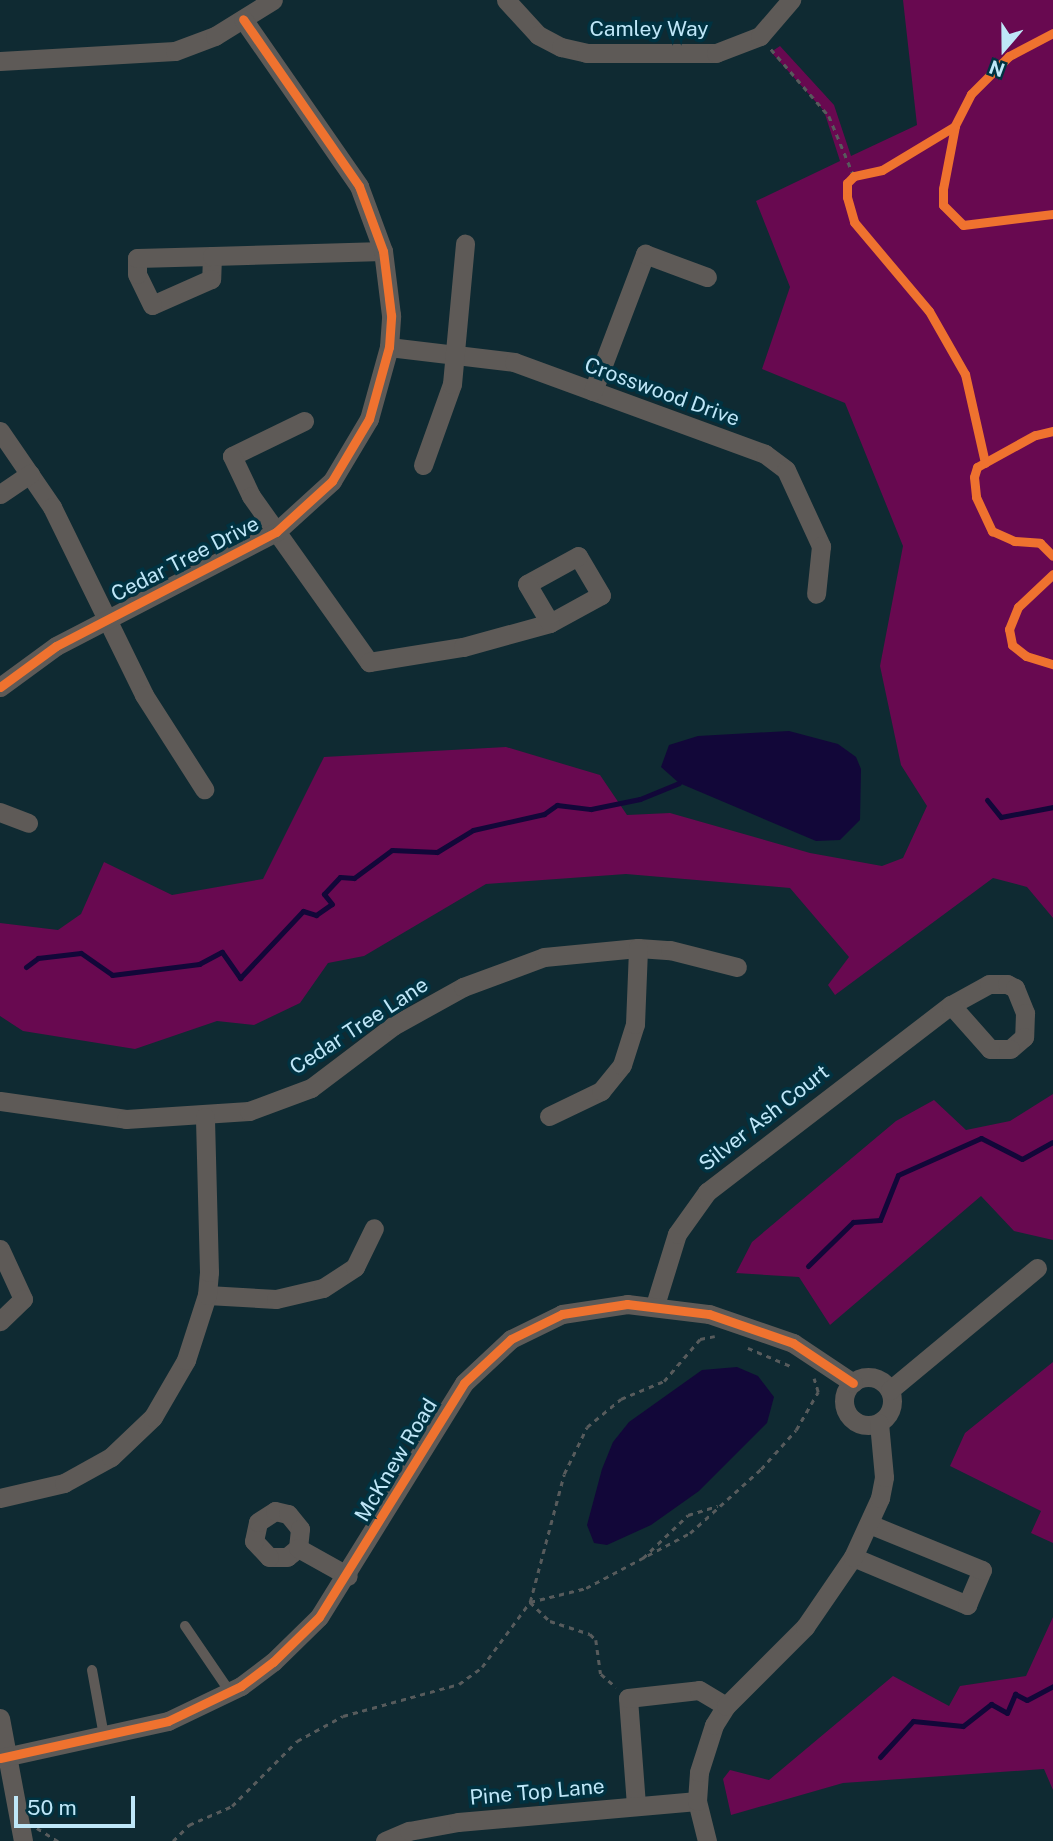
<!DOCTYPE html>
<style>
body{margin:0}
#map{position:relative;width:1053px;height:1841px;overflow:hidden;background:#0f2a32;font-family:"Public Sans",sans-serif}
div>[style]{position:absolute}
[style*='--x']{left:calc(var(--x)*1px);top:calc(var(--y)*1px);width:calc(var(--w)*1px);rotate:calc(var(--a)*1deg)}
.green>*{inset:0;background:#680950}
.water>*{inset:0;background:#120739}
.stream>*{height:5px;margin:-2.5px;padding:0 2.5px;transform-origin:2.5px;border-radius:2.5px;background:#120739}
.path>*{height:2.5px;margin-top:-1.25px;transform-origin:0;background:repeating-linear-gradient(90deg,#575b5c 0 5px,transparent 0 10px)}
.lane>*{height:10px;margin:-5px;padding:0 5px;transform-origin:5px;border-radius:5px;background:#5e5a57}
.street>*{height:19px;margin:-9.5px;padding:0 9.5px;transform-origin:9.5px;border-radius:9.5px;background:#5e5a57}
.street>.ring{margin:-9.5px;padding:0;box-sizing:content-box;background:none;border:19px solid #5e5a57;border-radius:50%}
.cycleway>*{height:9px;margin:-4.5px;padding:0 4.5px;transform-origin:4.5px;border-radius:4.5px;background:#ef722f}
span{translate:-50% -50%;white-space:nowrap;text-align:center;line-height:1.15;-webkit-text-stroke:7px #003241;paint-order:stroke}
.street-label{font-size:21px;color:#bfe7f8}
.north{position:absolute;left:969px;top:14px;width:70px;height:70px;-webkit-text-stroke:5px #003241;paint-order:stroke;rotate:200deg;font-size:19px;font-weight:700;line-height:28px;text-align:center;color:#bfe7f8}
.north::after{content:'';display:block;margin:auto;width:24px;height:32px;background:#bfe7f8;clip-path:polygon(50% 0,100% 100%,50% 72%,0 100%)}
.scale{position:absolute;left:14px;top:1796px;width:121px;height:32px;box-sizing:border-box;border:4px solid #bfe7f8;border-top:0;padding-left:9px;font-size:21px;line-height:24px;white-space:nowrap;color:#bfe7f8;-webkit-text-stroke:5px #003241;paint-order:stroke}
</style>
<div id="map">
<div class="green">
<div style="clip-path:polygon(903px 0,1053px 0,1053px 918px,1027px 887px,993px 878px,835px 995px,828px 985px,849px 957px,790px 888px,626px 874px,486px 884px,364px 956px,328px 963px,300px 1003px,254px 1025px,217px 1021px,135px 1049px,23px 1031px,0 1016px,0 923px,58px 930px,81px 914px,104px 862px,172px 895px,263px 879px,324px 757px,506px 747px,600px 775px,627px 815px,670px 813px,810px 853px,882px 866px,903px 858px,927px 806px,901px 765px,880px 666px,903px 546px,845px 403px,762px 369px,790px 287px,756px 201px,840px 161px,824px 111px,771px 52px,780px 46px,834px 105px,851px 156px,917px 125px)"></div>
<div style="clip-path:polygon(1053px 1094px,1053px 1240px,1014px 1231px,981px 1196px,830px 1325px,799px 1277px,736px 1273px,752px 1242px,896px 1121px,934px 1100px,966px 1130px,1010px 1121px)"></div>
<div style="clip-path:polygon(1053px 1362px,1053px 1543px,1031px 1533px,1041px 1511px,950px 1466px,965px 1433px)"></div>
<div style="clip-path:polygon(1053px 1617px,1053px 1790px,1044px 1769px,843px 1783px,731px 1815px,723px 1779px,730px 1770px,769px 1780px,893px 1676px,949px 1706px,960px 1686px,1026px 1676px)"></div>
</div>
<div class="water">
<div style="clip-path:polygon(789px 731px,838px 744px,856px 757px,861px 769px,860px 820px,840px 840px,816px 841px,679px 783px,661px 767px,669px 745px,698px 736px)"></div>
<div style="clip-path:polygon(737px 1367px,758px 1376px,774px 1397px,767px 1423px,699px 1491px,651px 1525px,607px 1545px,594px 1543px,587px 1525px,602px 1469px,613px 1442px,629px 1422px,702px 1370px)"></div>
</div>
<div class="stream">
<div style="--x:987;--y:800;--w:22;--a:51"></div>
<div style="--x:1001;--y:817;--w:53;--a:-10.9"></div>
<div style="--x:26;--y:967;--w:15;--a:-37"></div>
<div style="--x:38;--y:958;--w:43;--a:-6.6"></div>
<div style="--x:81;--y:953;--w:38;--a:35"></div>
<div style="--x:112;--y:975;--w:88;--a:-7.2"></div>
<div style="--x:199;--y:964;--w:26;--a:-28"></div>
<div style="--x:222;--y:952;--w:32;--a:55"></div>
<div style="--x:240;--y:978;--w:92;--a:-46.8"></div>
<div style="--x:303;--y:911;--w:14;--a:17"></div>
<div style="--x:316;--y:915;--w:19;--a:-35"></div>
<div style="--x:332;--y:904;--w:13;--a:-129"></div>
<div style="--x:324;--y:894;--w:23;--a:-47"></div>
<div style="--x:340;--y:877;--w:14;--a:4"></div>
<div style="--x:354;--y:878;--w:47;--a:-36.4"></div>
<div style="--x:392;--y:850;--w:45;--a:2.5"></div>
<div style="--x:437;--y:852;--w:42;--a:-31.4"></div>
<div style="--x:473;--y:830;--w:73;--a:-12.7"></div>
<div style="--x:544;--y:814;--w:16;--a:-35"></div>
<div style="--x:557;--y:805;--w:34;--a:7"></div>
<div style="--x:591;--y:809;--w:50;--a:-11.5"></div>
<div style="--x:640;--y:799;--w:42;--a:-22.3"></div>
<div style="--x:808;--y:1266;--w:63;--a:-44.4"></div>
<div style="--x:853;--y:1222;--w:27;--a:-4"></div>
<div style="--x:880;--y:1220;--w:48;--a:-68.2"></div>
<div style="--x:898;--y:1175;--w:91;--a:-24"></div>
<div style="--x:981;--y:1138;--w:46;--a:27.1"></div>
<div style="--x:1022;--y:1159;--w:35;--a:-29"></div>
<div style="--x:880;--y:1757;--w:49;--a:-47.5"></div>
<div style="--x:913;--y:1721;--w:50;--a:5.7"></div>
<div style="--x:963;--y:1726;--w:36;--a:-38"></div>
<div style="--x:991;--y:1704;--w:18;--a:29"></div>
<div style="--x:1007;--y:1713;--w:21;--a:-67"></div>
<div style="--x:1015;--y:1694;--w:13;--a:27"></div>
<div style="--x:1027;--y:1700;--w:30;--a:-28"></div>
</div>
<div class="path">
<div style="--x:771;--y:49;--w:89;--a:49.1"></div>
<div style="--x:829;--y:116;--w:65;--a:67.4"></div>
<div style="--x:748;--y:1348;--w:49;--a:22.9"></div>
<div style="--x:643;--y:1558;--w:62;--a:-43.7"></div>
<div style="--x:688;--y:1515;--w:31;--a:-17"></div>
<div style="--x:530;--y:1602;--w:58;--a:-14"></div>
<div style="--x:586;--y:1588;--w:118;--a:-27.9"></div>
<div style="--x:690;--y:1533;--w:96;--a:-42"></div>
<div style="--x:761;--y:1469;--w:52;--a:-48.1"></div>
<div style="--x:796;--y:1430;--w:44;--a:-59.9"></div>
<div style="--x:818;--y:1392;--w:14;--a:-107"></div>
<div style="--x:530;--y:1602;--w:28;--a:44"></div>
<div style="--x:550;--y:1621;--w:42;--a:18"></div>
<div style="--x:590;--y:1634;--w:8;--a:45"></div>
<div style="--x:596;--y:1640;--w:34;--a:82"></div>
<div style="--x:601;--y:1674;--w:20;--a:41"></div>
<div style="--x:37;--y:1828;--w:25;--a:32"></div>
<div style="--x:173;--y:1841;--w:23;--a:-45"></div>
<div style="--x:189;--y:1825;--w:47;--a:-23.8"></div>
<div style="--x:232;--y:1806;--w:92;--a:-45"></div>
<div style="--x:297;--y:1741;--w:52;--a:-28.5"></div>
<div style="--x:343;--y:1716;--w:120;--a:-15.4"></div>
<div style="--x:459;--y:1684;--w:29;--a:-36"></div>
<div style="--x:482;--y:1667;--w:81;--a:-53.6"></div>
<div style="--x:530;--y:1602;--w:132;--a:-75.1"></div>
<div style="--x:564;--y:1474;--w:52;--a:-63.9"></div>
<div style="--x:587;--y:1427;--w:44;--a:-39.5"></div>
<div style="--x:621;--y:1399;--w:47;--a:-22.7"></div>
<div style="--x:664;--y:1381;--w:55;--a:-49.4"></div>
<div style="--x:700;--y:1339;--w:15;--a:-11"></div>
</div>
<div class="lane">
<div style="--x:185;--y:1626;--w:80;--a:55.7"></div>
<div style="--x:92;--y:1670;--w:67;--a:79.7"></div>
</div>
<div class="street">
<div style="--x:506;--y:0;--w:47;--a:47.6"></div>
<div style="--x:538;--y:35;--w:26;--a:28"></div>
<div style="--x:561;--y:47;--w:26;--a:13"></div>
<div style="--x:586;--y:53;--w:130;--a:0"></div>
<div style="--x:716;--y:53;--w:47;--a:-21.1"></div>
<div style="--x:760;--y:36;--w:48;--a:-49.3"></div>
<div style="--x:0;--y:61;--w:175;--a:-3.3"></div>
<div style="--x:175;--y:51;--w:43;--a:-20.6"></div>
<div style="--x:215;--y:36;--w:68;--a:-31.8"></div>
<div style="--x:212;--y:256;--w:23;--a:92"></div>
<div style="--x:211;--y:279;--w:64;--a:156.2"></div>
<div style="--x:152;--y:305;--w:34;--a:-116"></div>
<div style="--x:137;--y:274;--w:16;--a:-90"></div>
<div style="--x:137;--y:258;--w:75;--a:-1.5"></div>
<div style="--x:212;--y:256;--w:171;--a:-1.7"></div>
<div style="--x:389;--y:347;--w:126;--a:6.8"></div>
<div style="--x:514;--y:362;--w:267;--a:20.1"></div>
<div style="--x:765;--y:454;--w:26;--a:37"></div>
<div style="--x:786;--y:470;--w:84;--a:65.3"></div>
<div style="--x:821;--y:546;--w:48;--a:95.9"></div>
<div style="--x:593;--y:391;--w:147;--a:-69.2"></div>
<div style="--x:645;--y:254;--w:66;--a:20.4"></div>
<div style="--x:304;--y:421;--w:80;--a:154.1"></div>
<div style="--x:232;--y:456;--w:44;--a:64.6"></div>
<div style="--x:251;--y:496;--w:204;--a:54.6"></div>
<div style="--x:369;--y:662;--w:95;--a:-9.1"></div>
<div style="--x:463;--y:647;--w:90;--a:-15.4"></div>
<div style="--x:550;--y:623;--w:58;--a:-28.8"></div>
<div style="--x:601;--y:595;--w:45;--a:-120.5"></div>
<div style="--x:578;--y:556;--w:58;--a:151.2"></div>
<div style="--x:527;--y:584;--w:45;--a:59.5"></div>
<div style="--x:0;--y:431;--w:92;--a:55.6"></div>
<div style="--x:52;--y:507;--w:209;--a:63.9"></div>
<div style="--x:144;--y:695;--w:112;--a:57.4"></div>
<div style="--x:423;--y:465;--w:86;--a:-70.3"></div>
<div style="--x:452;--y:384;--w:141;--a:-84.7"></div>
<div style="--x:0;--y:494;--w:36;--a:-34"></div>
<div style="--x:0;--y:687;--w:69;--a:-36.2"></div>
<div style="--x:56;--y:646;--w:248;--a:-27.4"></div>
<div style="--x:276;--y:532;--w:76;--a:-42.3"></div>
<div style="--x:332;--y:481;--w:72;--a:-59.2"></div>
<div style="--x:369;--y:419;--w:75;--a:-74.5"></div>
<div style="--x:389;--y:347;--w:32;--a:-86"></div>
<div style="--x:391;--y:315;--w:64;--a:-97.1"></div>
<div style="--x:383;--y:251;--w:69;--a:-110.3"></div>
<div style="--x:359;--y:186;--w:203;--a:-124.8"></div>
<div style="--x:0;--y:812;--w:30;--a:21"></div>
<div style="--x:0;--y:1101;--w:127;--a:8.1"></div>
<div style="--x:126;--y:1119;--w:123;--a:-3.7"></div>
<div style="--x:249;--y:1111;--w:66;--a:-20.4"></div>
<div style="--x:311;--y:1088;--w:103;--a:-37.1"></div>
<div style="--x:393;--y:1026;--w:80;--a:-29.1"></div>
<div style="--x:463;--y:987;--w:86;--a:-20.3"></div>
<div style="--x:544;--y:957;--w:94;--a:-5.5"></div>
<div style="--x:638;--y:948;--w:32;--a:4"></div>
<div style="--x:670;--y:950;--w:69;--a:14.2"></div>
<div style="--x:549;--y:1116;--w:58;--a:-25.7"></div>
<div style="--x:601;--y:1091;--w:33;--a:-51"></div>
<div style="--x:622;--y:1065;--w:43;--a:-72.4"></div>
<div style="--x:635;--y:1024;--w:76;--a:-87.7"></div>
<div style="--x:0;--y:1249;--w:55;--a:65.3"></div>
<div style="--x:23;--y:1299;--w:32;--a:136"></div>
<div style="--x:207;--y:1295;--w:69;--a:3.3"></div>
<div style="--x:276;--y:1299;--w:48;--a:-13.2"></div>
<div style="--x:323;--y:1288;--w:38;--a:-33"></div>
<div style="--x:355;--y:1267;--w:43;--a:-64"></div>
<div style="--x:655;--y:1305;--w:74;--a:-72.8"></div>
<div style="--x:677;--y:1234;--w:52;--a:-54.5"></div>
<div style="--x:707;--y:1192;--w:307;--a:-37.5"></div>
<div style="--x:951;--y:1005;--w:43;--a:-28.9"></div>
<div style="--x:989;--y:984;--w:18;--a:0"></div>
<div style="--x:1007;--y:984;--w:9;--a:27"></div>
<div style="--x:1015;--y:988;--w:27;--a:68"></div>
<div style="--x:1025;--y:1013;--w:24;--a:92"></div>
<div style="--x:1024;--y:1037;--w:18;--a:139"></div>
<div style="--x:1010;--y:1049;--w:20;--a:180"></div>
<div style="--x:990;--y:1049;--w:59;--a:-131.6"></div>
<div class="ring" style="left:844px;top:1377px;width:29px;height:29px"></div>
<div style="--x:890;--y:1390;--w:191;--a:-39.7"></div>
<div style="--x:0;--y:1498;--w:66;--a:-13.2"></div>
<div style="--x:64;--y:1483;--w:54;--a:-29"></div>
<div style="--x:111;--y:1457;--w:58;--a:-43.6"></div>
<div style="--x:153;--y:1417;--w:66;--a:-59.9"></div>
<div style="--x:186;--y:1360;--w:68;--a:-72.1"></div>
<div style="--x:207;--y:1295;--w:23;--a:-85"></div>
<div style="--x:209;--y:1272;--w:155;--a:-91.5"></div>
<div style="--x:298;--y:1548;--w:14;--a:141"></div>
<div style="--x:287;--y:1557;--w:18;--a:180"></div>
<div style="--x:269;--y:1557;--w:22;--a:-133"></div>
<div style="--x:254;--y:1541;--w:19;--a:-78"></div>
<div style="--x:258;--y:1522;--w:20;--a:-33"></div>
<div style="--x:275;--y:1511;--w:13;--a:13"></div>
<div style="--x:288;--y:1514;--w:19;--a:51"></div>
<div style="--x:300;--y:1529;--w:19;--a:96"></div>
<div style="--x:298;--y:1548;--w:57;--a:29.2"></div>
<div style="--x:853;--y:1557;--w:124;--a:22.8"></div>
<div style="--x:967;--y:1605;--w:38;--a:-67"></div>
<div style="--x:982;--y:1570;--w:122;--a:-157.8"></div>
<div style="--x:0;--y:1718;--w:125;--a:79.4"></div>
<div style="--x:0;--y:1758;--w:172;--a:-12.4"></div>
<div style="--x:168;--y:1721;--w:81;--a:-25.6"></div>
<div style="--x:241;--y:1686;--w:40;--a:-37"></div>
<div style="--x:273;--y:1662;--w:64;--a:-44.4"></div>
<div style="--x:319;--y:1617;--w:275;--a:-58.2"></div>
<div style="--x:464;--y:1383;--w:64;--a:-43.1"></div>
<div style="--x:511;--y:1339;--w:57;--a:-26.1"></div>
<div style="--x:562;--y:1314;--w:66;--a:-8.7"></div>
<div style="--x:627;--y:1304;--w:83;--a:7"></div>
<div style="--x:709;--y:1314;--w:89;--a:19"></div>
<div style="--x:793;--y:1343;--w:72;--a:33.7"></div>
<div style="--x:636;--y:1805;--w:107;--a:-94.3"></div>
<div style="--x:628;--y:1698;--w:71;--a:-6.4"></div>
<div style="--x:699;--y:1690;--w:31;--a:31"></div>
<div style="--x:385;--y:1841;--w:26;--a:-23"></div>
<div style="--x:409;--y:1831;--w:50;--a:-10.4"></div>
<div style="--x:458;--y:1822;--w:240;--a:-5"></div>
<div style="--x:707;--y:1841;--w:41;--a:-104"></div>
<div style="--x:697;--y:1801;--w:29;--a:-86"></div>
<div style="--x:699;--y:1772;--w:49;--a:-72.3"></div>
<div style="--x:714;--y:1725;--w:22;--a:-58"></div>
<div style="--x:726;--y:1706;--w:112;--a:-45"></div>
<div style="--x:805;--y:1627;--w:85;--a:-55.6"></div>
<div style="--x:853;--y:1557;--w:65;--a:-65.4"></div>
<div style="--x:880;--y:1498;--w:21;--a:-79"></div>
<div style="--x:884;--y:1477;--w:54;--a:-95.3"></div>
</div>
<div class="cycleway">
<div style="--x:1053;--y:33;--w:50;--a:152.4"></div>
<div style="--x:1009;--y:56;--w:54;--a:135"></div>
<div style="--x:971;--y:94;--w:36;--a:117"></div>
<div style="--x:955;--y:126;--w:64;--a:100.8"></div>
<div style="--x:943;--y:189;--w:16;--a:90"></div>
<div style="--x:943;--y:205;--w:28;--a:45"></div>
<div style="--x:963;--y:225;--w:91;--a:-7"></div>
<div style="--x:955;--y:126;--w:85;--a:148.9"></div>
<div style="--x:882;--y:170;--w:29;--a:168"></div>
<div style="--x:854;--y:176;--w:10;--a:135"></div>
<div style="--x:847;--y:183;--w:14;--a:90"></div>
<div style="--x:847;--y:197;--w:26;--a:74"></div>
<div style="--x:854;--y:222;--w:116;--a:49.9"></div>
<div style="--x:929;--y:311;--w:73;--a:60.3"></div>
<div style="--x:965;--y:374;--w:91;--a:77.3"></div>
<div style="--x:1053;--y:431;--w:18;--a:167"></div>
<div style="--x:1035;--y:435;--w:66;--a:151.1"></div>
<div style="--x:977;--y:467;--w:10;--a:107"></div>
<div style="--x:974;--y:477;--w:20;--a:84"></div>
<div style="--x:976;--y:497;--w:38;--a:65"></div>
<div style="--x:992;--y:531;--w:24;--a:24"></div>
<div style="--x:1014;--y:541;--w:26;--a:4"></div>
<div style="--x:1040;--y:543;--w:18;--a:45"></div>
<div style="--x:1053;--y:574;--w:48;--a:136.7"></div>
<div style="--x:1018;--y:607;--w:24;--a:112"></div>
<div style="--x:1009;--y:629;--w:16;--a:79"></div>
<div style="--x:1012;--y:645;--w:18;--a:38"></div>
<div style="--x:1026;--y:656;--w:28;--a:17"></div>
<div style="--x:0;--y:687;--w:69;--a:-36.2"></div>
<div style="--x:56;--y:646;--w:248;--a:-27.4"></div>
<div style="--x:276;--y:532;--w:76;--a:-42.3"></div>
<div style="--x:332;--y:481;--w:72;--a:-59.2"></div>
<div style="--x:369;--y:419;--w:75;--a:-74.5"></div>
<div style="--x:389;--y:347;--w:32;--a:-86"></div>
<div style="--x:391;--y:315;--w:64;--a:-97.1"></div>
<div style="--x:383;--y:251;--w:69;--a:-110.3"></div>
<div style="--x:359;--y:186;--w:203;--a:-124.8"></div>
<div style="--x:0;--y:1758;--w:172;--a:-12.4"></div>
<div style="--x:168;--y:1721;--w:81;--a:-25.6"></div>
<div style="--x:241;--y:1686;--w:40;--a:-37"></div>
<div style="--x:273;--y:1662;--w:64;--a:-44.4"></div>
<div style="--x:319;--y:1617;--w:275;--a:-58.2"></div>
<div style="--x:464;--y:1383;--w:64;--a:-43.1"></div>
<div style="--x:511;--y:1339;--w:57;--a:-26.1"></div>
<div style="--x:562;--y:1314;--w:66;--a:-8.7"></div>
<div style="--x:627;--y:1304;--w:83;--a:7"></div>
<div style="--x:709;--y:1314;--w:89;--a:19"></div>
<div style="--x:793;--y:1343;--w:72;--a:33.7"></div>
</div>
<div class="street-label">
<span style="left:649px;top:29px">Camley Way</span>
<span style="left:662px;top:392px;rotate:20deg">Crosswood Drive</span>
<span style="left:185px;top:559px;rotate:-27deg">Cedar Tree Drive</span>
<span style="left:359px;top:1026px;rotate:-33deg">Cedar Tree Lane</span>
<span style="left:764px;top:1118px;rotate:-38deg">Silver Ash Court</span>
<span style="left:396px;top:1460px;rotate:-59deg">McKnew Road</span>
<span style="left:537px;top:1792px;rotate:-5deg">Pine Top Lane</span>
</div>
<div class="north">N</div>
<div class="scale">50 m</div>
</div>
